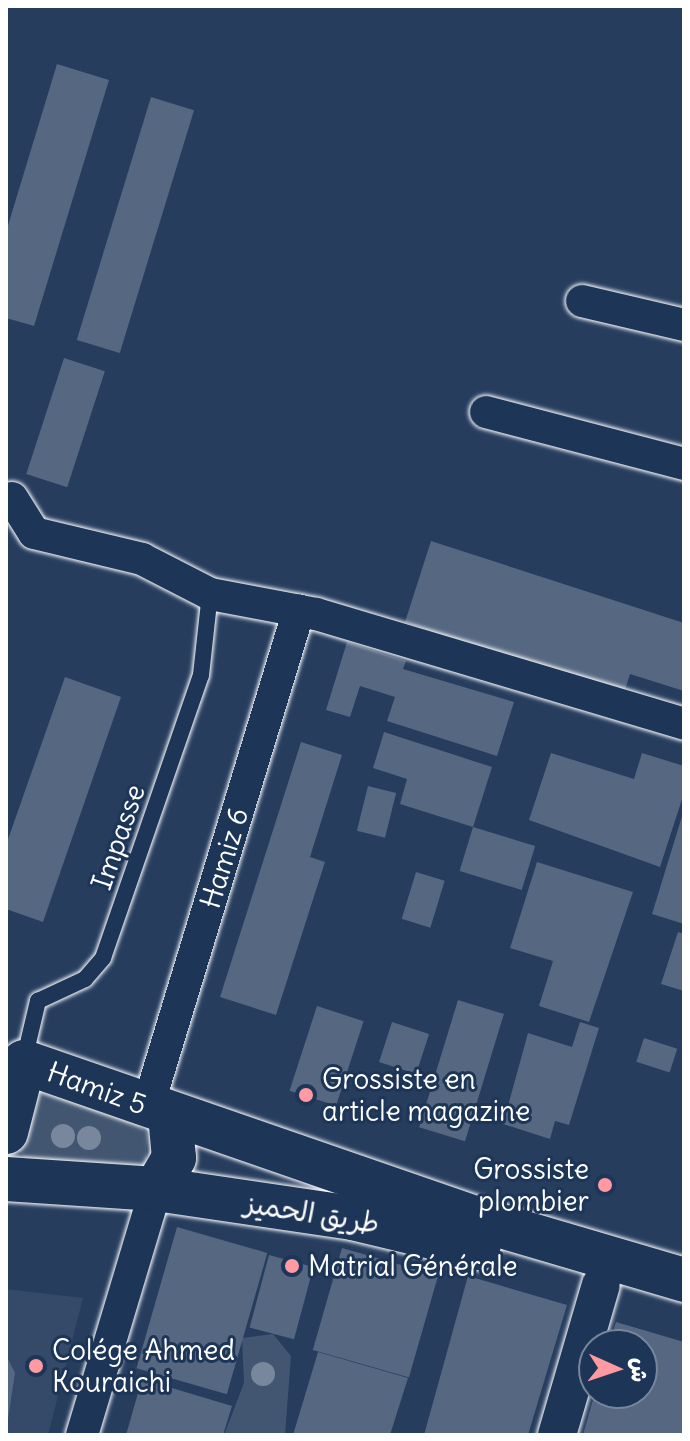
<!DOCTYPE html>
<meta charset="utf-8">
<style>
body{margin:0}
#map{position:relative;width:690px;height:1441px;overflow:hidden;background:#263d5e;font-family:Delius,"Playpen Sans Arabic",sans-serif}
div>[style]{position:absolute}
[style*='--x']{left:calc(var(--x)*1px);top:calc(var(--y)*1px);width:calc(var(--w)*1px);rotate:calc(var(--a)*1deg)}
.built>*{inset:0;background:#344a68}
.green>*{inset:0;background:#425672}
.building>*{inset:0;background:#556781;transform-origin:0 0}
.roads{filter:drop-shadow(0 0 2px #fff) drop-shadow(0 0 2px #fff)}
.service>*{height:16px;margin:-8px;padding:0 8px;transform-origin:8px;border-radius:8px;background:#1d3557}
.minor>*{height:32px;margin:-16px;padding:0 16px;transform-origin:16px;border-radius:16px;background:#1d3557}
.tertiary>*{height:38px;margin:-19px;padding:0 19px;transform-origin:19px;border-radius:19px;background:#1d3557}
.secondary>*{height:44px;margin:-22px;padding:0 22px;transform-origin:22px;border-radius:22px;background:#1d3557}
.trees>*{width:24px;height:24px;margin:-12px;border-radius:50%;background:#79879c}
.dots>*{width:22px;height:22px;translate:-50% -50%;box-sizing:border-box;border:4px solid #1d3557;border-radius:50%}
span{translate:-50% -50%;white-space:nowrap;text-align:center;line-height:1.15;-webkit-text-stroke:6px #1d3557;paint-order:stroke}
.street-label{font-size:28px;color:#fff}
.poi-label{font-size:28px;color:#fff}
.left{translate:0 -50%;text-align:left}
.right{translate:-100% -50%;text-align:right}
.frame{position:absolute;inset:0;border:8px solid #fff;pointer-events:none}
.north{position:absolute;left:578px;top:1329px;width:80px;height:80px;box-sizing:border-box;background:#1d3557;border:2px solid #77869a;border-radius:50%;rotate:93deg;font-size:22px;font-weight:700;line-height:32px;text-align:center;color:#fff}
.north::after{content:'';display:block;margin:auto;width:28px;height:36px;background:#ff9aa2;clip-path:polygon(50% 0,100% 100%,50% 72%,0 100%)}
</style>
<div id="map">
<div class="built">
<div style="clip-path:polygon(6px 1289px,83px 1298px,48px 1435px,6px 1435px)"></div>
</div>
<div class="green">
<div style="clip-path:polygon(43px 1093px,121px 1111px,147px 1133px,146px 1163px,133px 1174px,33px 1166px,16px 1148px,27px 1107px)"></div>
<div style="clip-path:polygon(273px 1334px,291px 1356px,285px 1435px,224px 1435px,244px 1383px,242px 1338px)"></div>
</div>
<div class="building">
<div style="clip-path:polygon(57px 64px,109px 80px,34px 326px,6px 318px,6px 232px)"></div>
<div style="left:151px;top:97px;width:45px;height:254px;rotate:17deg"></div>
<div style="left:64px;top:358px;width:43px;height:122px;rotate:18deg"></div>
<div style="clip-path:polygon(431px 541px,684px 623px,684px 691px,630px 674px,623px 696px,405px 622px)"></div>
<div style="clip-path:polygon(347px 642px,406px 661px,403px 669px,514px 702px,497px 756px,387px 721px,395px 697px,360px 686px,350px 717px,326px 710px)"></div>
<div style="clip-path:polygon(65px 677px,121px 697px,43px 922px,6px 909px,6px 845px)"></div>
<div style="clip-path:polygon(384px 732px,492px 767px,473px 827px,400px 804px,407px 779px,373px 768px)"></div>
<div style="clip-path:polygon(301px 742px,342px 755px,310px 857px,325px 862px,276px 1015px,220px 997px)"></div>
<div style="clip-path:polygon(551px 753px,634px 779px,642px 753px,684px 766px,684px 793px,660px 867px,529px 820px)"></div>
<div style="left:368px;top:786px;width:29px;height:46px;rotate:14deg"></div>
<div style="clip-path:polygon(683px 813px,684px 813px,684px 924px,652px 914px)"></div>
<div style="left:473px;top:827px;width:65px;height:46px;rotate:17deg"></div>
<div style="clip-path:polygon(537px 862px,633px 892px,589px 1022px,539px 1006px,553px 961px,510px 948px)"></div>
<div style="left:416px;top:872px;width:30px;height:49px;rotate:17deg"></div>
<div style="clip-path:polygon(678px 932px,684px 934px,684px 991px,661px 984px)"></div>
<div style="left:458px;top:1000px;width:48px;height:133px;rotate:17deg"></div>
<div style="left:317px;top:1006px;width:49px;height:89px;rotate:18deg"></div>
<div style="left:392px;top:1022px;width:39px;height:42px;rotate:18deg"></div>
<div style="clip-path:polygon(580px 1022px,599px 1028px,569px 1125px,555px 1121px,550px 1139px,503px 1124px,528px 1033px,572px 1047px)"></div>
<div style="left:644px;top:1038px;width:35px;height:25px;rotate:18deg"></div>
<div style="left:177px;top:1227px;width:94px;height:147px;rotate:16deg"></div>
<div style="left:342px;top:1248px;width:100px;height:106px;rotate:16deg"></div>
<div style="left:269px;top:1255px;width:46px;height:75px;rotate:15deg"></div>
<div style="clip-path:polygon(468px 1276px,567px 1305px,528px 1435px,424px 1435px)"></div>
<div style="clip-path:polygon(616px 1322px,684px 1342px,684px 1435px,583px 1435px,595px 1393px,642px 1393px,642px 1345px,609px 1345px)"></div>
<div style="clip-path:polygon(318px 1352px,408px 1378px,390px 1435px,293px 1435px)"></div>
<div style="clip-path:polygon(6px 1355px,15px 1373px,8px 1419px,6px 1419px)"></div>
<div style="clip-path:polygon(142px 1379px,232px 1406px,223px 1435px,126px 1435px)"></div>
</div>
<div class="roads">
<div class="service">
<div style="--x:24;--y:1060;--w:61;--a:-76.7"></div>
<div style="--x:38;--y:1001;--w:52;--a:-25.1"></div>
<div style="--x:85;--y:979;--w:28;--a:-49"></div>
<div style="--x:103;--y:958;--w:299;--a:-70.9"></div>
<div style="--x:201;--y:675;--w:81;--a:-83.7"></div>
</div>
<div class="minor">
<div style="--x:582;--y:301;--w:105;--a:13.2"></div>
<div style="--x:486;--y:412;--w:205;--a:14.7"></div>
<div style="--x:12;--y:498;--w:41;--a:57.8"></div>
<div style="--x:34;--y:533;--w:111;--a:13.5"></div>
<div style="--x:142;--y:559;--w:76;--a:27.2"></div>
<div style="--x:210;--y:594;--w:108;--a:10.7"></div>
<div style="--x:316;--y:614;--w:384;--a:16.6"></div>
<div style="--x:148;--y:1106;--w:518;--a:-73.07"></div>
<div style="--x:82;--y:1435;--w:257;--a:-73.3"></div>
</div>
<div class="tertiary">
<div style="--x:557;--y:1435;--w:156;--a:-73.7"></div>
</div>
<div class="secondary">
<div style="--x:6;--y:1132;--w:72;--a:-75.6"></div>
<div style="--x:24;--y:1062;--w:487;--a:19.1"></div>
<div style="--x:484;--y:1221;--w:209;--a:16.4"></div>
<div style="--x:6;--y:1179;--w:150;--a:3.8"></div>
<div style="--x:156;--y:1189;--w:199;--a:8.4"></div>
<div style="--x:353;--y:1218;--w:129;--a:13.5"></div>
<div style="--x:156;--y:1189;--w:36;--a:-60"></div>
<div style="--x:174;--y:1158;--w:43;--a:-95.3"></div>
</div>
</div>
<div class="trees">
<div style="left:63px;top:1136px"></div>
<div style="left:89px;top:1138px"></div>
<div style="left:263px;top:1374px"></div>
</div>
<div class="dots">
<div style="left:306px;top:1095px;background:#ff9aa2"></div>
<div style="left:605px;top:1185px;background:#ff9aa2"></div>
<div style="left:292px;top:1266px;background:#ff9aa2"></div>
<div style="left:36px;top:1366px;background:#ff9aa2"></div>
</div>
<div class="street-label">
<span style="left:118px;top:837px;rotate:-71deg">Impasse</span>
<span style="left:224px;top:858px;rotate:-73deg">Hamiz 6</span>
<span style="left:97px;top:1088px;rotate:20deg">Hamiz 5</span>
<span style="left:312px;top:1213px;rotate:9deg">طريق الحميز</span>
</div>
<div class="poi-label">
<span class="left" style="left:322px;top:1095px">Grossiste en<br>article magazine</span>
<span class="right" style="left:589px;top:1185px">Grossiste<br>plombier</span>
<span class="left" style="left:308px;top:1266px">Matrial Générale</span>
<span class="left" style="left:52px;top:1366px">Colége Ahmed<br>Kouraichi</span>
</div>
<div class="frame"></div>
<div class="north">ش</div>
</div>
